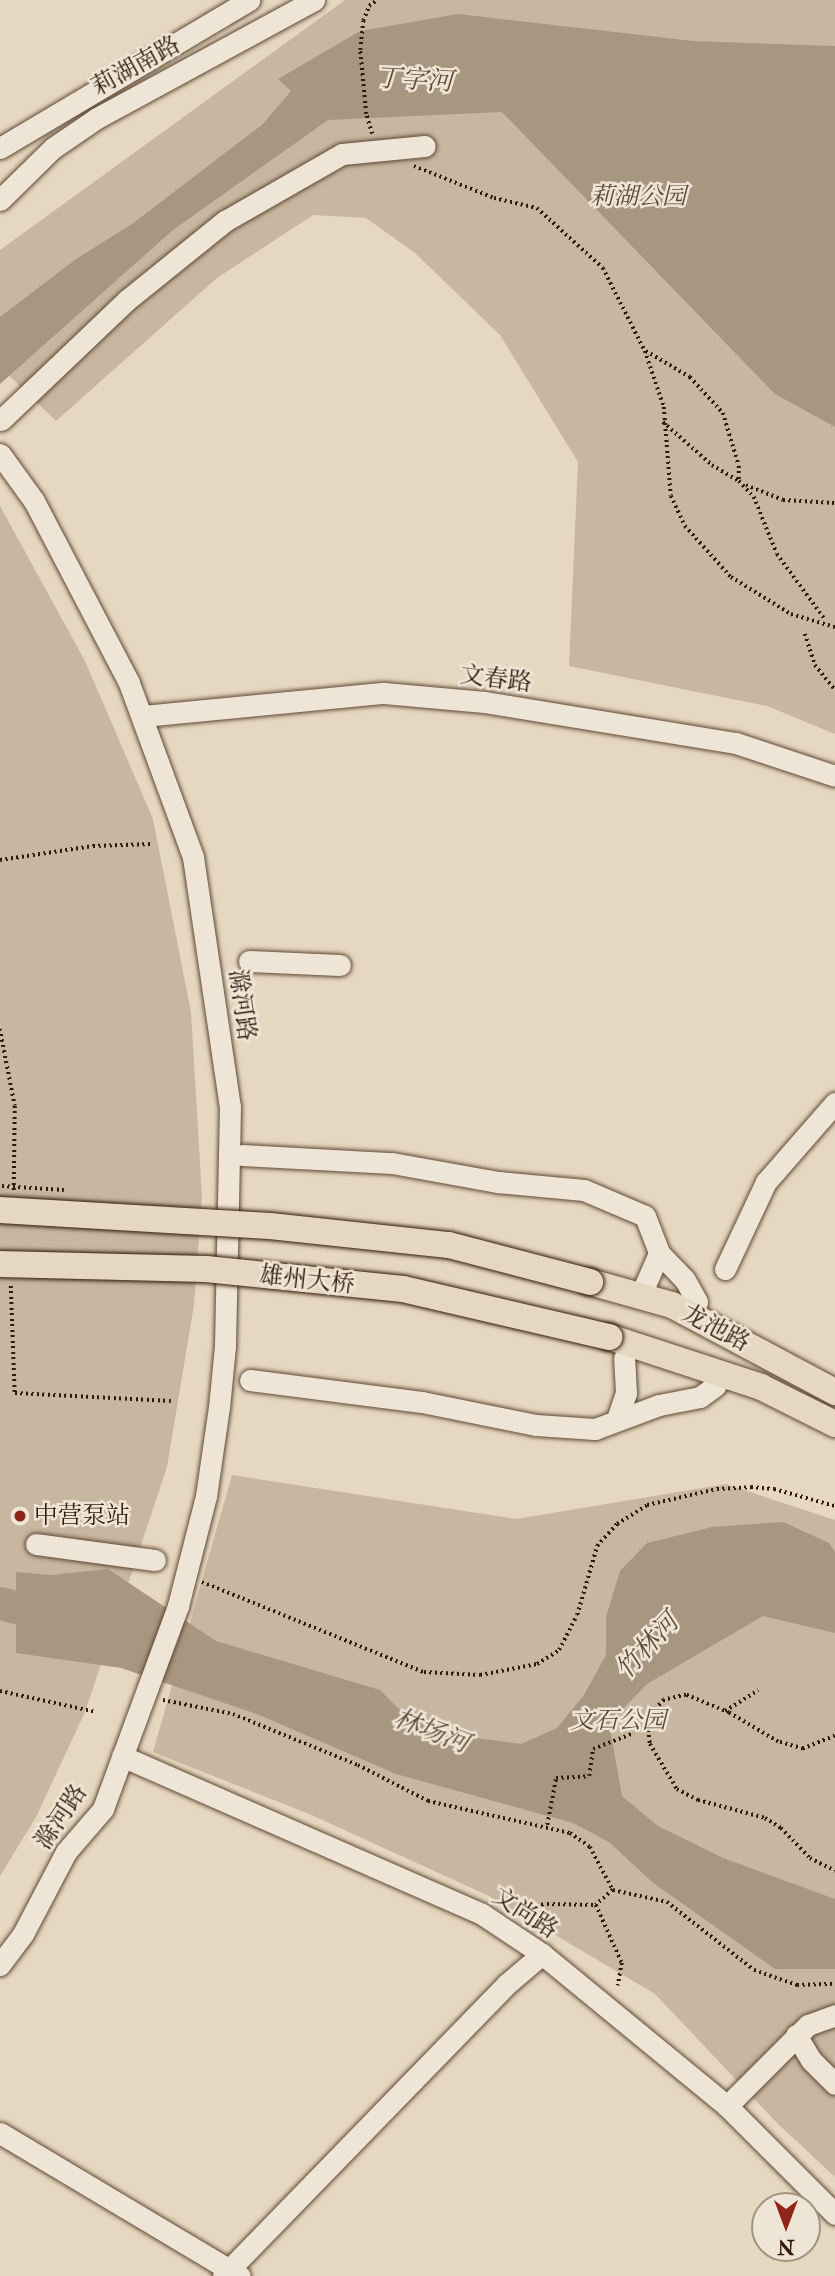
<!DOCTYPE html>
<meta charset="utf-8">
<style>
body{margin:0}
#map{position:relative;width:835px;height:2276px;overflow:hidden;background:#e6d7c0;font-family:"IM FELL Double Pica","Noto Serif SC",serif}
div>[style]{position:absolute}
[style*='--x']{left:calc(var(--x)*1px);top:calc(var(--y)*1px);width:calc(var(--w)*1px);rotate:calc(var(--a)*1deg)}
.green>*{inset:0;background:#c7b7a0}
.water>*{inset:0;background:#a89780}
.river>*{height:33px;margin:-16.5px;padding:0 16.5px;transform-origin:16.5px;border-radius:16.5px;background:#a89780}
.path>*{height:3.5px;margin-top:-1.75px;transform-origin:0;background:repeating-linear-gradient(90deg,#301a05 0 2px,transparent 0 5.5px)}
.roads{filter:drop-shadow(0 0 2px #5e4934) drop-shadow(0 0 2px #5e4934)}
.minor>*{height:21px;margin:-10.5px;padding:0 10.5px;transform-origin:10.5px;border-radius:10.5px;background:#efe5d6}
.major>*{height:26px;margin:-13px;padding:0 13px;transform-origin:13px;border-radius:13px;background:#e6d7c0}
.bridges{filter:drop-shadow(0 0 2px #301a05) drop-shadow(0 0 2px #301a05)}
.major-bridge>*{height:26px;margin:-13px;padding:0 13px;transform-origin:13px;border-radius:13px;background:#e6d7c0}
.dots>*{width:19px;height:19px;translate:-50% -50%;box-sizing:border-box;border:4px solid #efe5d6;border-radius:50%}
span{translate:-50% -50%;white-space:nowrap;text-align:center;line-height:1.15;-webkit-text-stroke:5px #efe5d6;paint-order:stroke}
.street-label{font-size:24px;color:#301a05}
.park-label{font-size:24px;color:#5d4934;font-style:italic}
.poi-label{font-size:24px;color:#301a05}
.left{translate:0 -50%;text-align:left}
.water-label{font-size:26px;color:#604c36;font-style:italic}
.north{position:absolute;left:751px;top:2192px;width:70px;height:70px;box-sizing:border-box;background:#efe5d6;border:2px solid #a39482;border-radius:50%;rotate:180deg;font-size:19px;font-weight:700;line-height:28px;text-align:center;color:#301a05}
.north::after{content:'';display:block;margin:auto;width:24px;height:32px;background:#8f2418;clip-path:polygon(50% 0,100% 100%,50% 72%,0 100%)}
</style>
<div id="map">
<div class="green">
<div style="clip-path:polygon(345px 0,835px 0,835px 734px,767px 706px,569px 666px,578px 462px,500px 335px,415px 253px,366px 218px,313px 215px,217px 278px,56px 421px,0 367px,0 250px)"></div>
<div style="clip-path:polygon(0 506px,85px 661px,153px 819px,191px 1012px,202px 1196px,194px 1305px,167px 1467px,85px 1712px,36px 1817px,0 1876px)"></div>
<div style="clip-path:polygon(232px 1475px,516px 1519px,726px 1484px,835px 1520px,835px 2177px,778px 2124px,655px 1994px,489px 1896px,309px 1814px,153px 1752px)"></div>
</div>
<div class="water">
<div style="clip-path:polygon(458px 14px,693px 41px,835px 46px,835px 427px,775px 394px,502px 112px,328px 120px,173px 230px,0 384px,0 317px,76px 259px,132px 224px,263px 124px,291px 91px,278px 79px,360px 31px)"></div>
<div style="clip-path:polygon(783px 1522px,829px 1543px,835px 1552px,835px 1633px,763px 1616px,647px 1684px,609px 1723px,622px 1796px,658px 1826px,723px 1858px,835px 1899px,835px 1969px,775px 1969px,652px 1882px,609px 1842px,573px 1823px,396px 1774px,257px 1714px,121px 1668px,16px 1653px,16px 1572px,51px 1575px,108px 1569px,216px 1641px,380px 1690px,407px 1717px,461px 1736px,521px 1744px,557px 1728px,584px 1695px,606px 1655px,606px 1617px,620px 1571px,647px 1543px,712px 1527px)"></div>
</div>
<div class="river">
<div style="--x:0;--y:1603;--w:61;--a:14.3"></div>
</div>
<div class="path">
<div style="--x:372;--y:134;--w:21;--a:-107"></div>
<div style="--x:366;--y:114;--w:64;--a:-95.4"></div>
<div style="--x:360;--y:50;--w:29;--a:-84"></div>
<div style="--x:363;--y:21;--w:16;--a:-68"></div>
<div style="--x:369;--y:6;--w:10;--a:-37"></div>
<div style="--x:414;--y:166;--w:86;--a:21.8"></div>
<div style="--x:494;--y:198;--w:44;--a:13.1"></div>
<div style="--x:537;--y:208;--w:89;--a:42.3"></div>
<div style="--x:603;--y:268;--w:93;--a:63.2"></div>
<div style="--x:645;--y:351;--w:59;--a:71.3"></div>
<div style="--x:664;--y:407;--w:89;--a:85.5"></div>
<div style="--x:671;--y:496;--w:33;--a:65"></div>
<div style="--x:685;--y:526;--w:69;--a:48"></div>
<div style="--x:731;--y:577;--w:70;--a:31.7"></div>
<div style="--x:791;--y:614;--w:46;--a:16.5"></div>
<div style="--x:646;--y:351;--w:51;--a:30.6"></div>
<div style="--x:690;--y:377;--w:49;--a:47.5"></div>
<div style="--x:723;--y:413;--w:55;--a:73.2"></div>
<div style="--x:739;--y:466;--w:15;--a:90"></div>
<div style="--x:739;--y:481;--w:22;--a:47"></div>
<div style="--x:754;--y:497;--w:61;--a:68"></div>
<div style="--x:777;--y:554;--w:79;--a:53.7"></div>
<div style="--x:663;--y:422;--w:65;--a:41.3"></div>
<div style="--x:712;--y:465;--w:31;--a:31"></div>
<div style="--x:746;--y:485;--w:40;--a:22"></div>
<div style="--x:783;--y:500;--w:52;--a:3.3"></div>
<div style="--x:805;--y:634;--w:33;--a:72"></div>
<div style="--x:815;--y:665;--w:32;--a:51"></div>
<div style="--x:0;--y:860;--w:94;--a:-8.6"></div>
<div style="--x:93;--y:846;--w:60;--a:-1.9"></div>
<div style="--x:0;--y:1029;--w:78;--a:79"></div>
<div style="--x:15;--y:1106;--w:85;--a:90.7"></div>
<div style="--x:2;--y:1186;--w:62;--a:3.7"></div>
<div style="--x:11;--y:1286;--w:107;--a:87.9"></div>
<div style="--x:15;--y:1393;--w:156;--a:2.9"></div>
<div style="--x:202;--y:1582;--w:240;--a:22.1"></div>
<div style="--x:424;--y:1672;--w:56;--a:3.1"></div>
<div style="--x:480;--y:1675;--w:58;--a:-10.9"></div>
<div style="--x:537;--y:1664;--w:26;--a:-32"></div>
<div style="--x:559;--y:1650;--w:39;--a:-63"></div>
<div style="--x:577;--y:1615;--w:72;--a:-73.8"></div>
<div style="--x:597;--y:1546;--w:30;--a:-48"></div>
<div style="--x:617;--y:1524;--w:36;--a:-32"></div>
<div style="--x:647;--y:1505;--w:72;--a:-12.9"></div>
<div style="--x:717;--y:1489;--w:34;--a:-3"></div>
<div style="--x:751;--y:1487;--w:23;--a:5"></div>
<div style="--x:774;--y:1489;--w:63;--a:15.6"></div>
<div style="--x:0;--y:1691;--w:98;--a:12.3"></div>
<div style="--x:163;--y:1700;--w:71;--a:11.3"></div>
<div style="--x:233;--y:1714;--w:135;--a:22.2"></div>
<div style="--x:358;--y:1765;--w:79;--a:27.2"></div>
<div style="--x:428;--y:1801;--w:146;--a:12.7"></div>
<div style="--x:570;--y:1833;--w:24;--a:35"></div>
<div style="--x:590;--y:1847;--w:49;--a:61.9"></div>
<div style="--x:613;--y:1890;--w:55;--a:12.5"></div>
<div style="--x:667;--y:1902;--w:110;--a:38"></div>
<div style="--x:754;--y:1970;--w:46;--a:19.2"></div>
<div style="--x:797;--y:1985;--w:38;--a:-2"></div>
<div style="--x:725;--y:1711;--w:39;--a:-32"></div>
<div style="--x:835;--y:1736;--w:35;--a:158"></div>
<div style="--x:803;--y:1749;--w:26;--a:-164"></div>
<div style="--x:778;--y:1742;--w:57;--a:-149.4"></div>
<div style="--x:729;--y:1713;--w:47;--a:-157.3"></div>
<div style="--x:686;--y:1695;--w:23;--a:167"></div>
<div style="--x:664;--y:1700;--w:25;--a:132"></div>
<div style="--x:647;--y:1719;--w:25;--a:83"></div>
<div style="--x:650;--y:1744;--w:52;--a:59"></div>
<div style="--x:677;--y:1789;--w:24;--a:28"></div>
<div style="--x:698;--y:1800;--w:69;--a:15"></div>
<div style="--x:765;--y:1818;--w:19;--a:32"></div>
<div style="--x:781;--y:1828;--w:42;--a:46"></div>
<div style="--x:810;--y:1858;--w:28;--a:27"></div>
<div style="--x:547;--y:1825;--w:48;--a:-79.2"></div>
<div style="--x:556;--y:1778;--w:33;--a:-3"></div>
<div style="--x:589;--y:1776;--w:27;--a:-82"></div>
<div style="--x:593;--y:1749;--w:44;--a:-21.3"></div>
<div style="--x:613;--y:1890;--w:23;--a:139"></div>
<div style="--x:596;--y:1905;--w:64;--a:65.9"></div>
<div style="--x:622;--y:1963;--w:23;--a:100"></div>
<div style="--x:516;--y:1913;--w:11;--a:-34"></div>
<div style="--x:525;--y:1907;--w:22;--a:-8"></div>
<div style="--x:547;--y:1904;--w:49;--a:1.2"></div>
</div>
<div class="roads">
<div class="minor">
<div style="--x:0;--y:148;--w:290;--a:-30.7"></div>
<div style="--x:0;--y:200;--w:74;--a:-44.5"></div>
<div style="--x:53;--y:148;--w:53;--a:-34.3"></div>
<div style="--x:97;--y:118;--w:247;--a:-28.5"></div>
<div style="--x:1;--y:420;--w:174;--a:-43.6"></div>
<div style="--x:127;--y:300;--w:126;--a:-38.9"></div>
<div style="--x:225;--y:221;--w:135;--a:-29.8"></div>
<div style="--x:342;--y:154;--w:83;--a:-5.5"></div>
<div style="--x:0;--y:454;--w:58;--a:54.1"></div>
<div style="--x:34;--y:501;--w:205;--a:62.4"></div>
<div style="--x:129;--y:683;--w:185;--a:69.8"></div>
<div style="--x:193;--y:857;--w:253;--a:81.6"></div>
<div style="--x:230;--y:1107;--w:239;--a:91.2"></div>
<div style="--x:225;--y:1346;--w:61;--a:95.6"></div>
<div style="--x:219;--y:1407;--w:90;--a:98.3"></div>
<div style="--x:206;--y:1496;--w:114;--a:104.3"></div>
<div style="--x:178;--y:1606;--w:216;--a:110.3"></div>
<div style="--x:103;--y:1809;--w:57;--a:130.7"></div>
<div style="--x:66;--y:1852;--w:93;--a:117.7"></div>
<div style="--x:23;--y:1934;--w:39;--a:127"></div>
<div style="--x:143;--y:716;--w:242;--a:-5.5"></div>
<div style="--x:384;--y:693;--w:101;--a:5.1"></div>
<div style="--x:485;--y:702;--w:254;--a:9.3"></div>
<div style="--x:736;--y:743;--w:104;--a:18.4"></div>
<div style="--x:249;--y:961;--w:91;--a:2.5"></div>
<div style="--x:242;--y:1155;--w:150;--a:3.1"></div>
<div style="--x:392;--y:1163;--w:108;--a:10.2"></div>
<div style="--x:498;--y:1182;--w:86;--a:5.3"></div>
<div style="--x:584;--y:1190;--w:66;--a:23.1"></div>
<div style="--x:645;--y:1216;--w:40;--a:69"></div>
<div style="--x:659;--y:1253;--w:37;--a:46"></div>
<div style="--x:685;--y:1280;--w:25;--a:61"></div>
<div style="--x:725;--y:1269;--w:96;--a:-64.8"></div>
<div style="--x:766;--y:1182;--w:105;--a:-48.9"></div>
<div style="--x:642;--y:1292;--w:43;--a:-66.4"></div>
<div style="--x:250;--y:1380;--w:173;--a:7.3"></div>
<div style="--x:422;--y:1402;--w:116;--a:11.4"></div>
<div style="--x:536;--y:1425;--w:59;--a:3.9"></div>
<div style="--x:595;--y:1429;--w:68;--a:-20.6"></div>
<div style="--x:659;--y:1405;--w:42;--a:-11"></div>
<div style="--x:700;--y:1397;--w:19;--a:-36"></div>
<div style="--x:617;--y:1419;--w:28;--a:-71"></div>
<div style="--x:626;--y:1393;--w:35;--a:-93"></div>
<div style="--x:36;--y:1544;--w:120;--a:7.7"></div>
<div style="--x:122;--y:1756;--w:393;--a:23.7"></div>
<div style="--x:482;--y:1914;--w:72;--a:33.7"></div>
<div style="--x:542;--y:1954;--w:239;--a:39.4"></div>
<div style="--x:727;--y:2106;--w:153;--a:45"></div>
<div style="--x:796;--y:2035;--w:29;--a:59"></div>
<div style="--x:811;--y:2060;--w:34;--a:45"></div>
<div style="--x:727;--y:2106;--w:115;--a:-45"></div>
<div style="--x:808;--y:2025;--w:29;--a:-20"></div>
<div style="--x:0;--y:2133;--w:279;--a:30.8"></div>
<div style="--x:223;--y:2276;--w:407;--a:-45.8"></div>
<div style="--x:507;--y:1984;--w:46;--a:-40.6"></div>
</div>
<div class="major">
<div style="--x:590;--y:1282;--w:85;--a:15.7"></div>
<div style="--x:672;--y:1305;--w:185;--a:28.1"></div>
<div style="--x:609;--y:1337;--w:160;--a:18.2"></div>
<div style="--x:761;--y:1387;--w:83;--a:26.6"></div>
</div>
</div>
<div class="bridges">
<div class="major-bridge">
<div style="--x:0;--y:1210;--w:270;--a:3.4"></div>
<div style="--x:270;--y:1226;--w:180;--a:6.1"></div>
<div style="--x:449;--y:1245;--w:146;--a:14.7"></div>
<div style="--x:0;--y:1264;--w:206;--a:1.4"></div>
<div style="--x:206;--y:1269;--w:198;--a:5.8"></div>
<div style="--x:403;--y:1289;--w:212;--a:13.1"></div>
</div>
</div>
<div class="dots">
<div style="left:20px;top:1516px;background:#8f2418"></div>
</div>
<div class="street-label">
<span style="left:136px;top:66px;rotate:-29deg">莉湖南路</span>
<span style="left:496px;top:679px;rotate:7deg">文春路</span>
<span style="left:242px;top:1005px;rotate:82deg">滁河路</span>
<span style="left:307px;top:1280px;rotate:6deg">雄州大桥</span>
<span style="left:716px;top:1328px;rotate:28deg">龙池路</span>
<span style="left:61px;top:1817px;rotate:-56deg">滁河路</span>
<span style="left:525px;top:1913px;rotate:33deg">文尚路</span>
</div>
<div class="park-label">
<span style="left:638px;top:197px">莉湖公园</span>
<span style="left:618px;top:1721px">文石公园</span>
</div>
<div class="poi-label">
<span class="left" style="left:34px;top:1516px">中营泵站</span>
</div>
<div class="water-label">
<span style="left:414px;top:81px;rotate:3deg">丁字河</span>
<span style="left:648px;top:1647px;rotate:-47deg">竹林河</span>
<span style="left:431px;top:1732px;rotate:21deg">林场河</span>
</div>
<div class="north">N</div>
</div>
